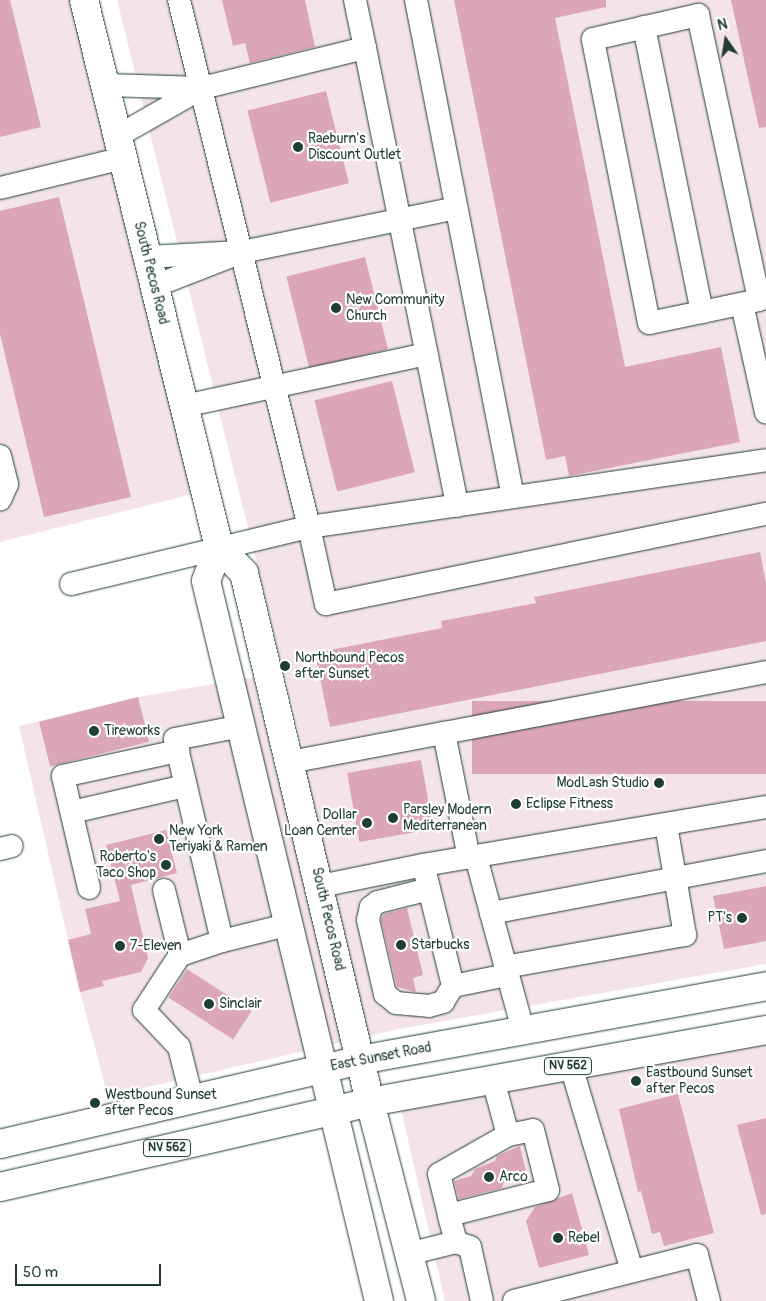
<!DOCTYPE html>
<style>
body{margin:0}
#map{position:relative;width:766px;height:1301px;overflow:hidden;background:#fff;font-family:Pangolin,sans-serif}
div>[style]{position:absolute}
[style*='--x']{left:calc(var(--x)*1px);top:calc(var(--y)*1px);width:calc(var(--w)*1px);rotate:calc(var(--a)*1deg)}
.built>*{inset:0;background:#f4e4ea}
.building>*{inset:0;background:#dba5ba;transform-origin:0 0}
.roads{filter:drop-shadow(0 0 1px #1f3d34) drop-shadow(0 0 1px #1f3d34)}
.minor>*{height:22px;margin:-11px;padding:0 11px;transform-origin:11px;border-radius:11px;background:#fff}
.major>*{height:28px;margin:-14px;padding:0 14px;transform-origin:14px;border-radius:14px;background:#fff}
.dots>*{width:14px;height:14px;translate:-50% -50%;box-sizing:border-box;border:2px solid #fff;border-radius:50%}
span{translate:-50% -50%;white-space:nowrap;text-align:center;line-height:1.15;-webkit-text-stroke:4.5px #fff;paint-order:stroke}
.shield-label span{padding:1px 4px;background:#fff;border:1px solid;border-radius:4px;-webkit-text-stroke-width:0}
.shield-label{font-size:12px;color:#1f3d34;font-weight:700}
.poi-label{font-size:14px;color:#1f3d34}
.left{translate:0 -50%;text-align:left}
.right{translate:-100% -50%;text-align:right}
.street-label{font-size:14px;color:#1f3d34}
.north{position:absolute;left:701px;top:15px;width:50px;height:50px;-webkit-text-stroke:4px #fff;paint-order:stroke;rotate:347deg;font-size:14px;font-weight:700;line-height:20px;text-align:center;color:#1f3d34}
.north::after{content:'';display:block;margin:auto;width:18px;height:22px;background:#1f3d34;clip-path:polygon(50% 0,100% 100%,50% 72%,0 100%)}
.scale{position:absolute;left:15px;top:1264px;width:146px;height:22px;box-sizing:border-box;border:2px solid #1f3d34;border-top:0;padding-left:6px;font-size:15px;line-height:18px;white-space:nowrap;color:#1f3d34;-webkit-text-stroke:4px #fff;paint-order:stroke}
</style>
<div id="map">
<div class="built">
<div style="clip-path:polygon(0 0,84px 0,205px 491px,0 542px)"></div>
<div style="clip-path:polygon(117px 0,766px 0,766px 964px,399px 1029px,108px 1096px,80px 992px,19px 726px,138px 697px,253px 677px,277px 776px,308px 770px)"></div>
<div style="clip-path:polygon(766px 1042px,766px 1301px,445px 1301px,400px 1105px)"></div>
</div>
<div class="building">
<div style="clip-path:polygon(0 0,10px 0,41px 127px,0 137px)"></div>
<div style="clip-path:polygon(222px 0,305px 0,315px 47px,250px 63px,245px 43px,233px 46px)"></div>
<div style="clip-path:polygon(454px 0,606px 0,606px 7px,555px 18px,625px 367px,721px 347px,740px 442px,569px 476px,565px 456px,546px 460px)"></div>
<div style="clip-path:polygon(731px 0,766px 0,766px 127px,759px 128px)"></div>
<div style="left:326px;top:91px;width:95px;height:81px;rotate:76deg"></div>
<div style="clip-path:polygon(59px 197px,131px 497px,44px 517px,0 334px,0 211px)"></div>
<div style="left:365px;top:257px;width:95px;height:81px;rotate:76deg"></div>
<div style="left:392px;top:381px;width:94px;height:80px;rotate:76deg"></div>
<div style="clip-path:polygon(760px 552px,766px 583px,766px 641px,330px 727px,315px 653px,442px 628px,441px 621px,536px 603px,534px 597px)"></div>
<div style="left:138px;top:697px;width:46px;height:102px;rotate:76deg"></div>
<div style="left:766px;top:701px;width:73px;height:294px;rotate:90deg"></div>
<div style="left:421px;top:760px;width:70px;height:75px;rotate:80deg"></div>
<div style="clip-path:polygon(166px 830px,177px 873px,131px 885px,148px 958px,141px 972px,102px 981px,104px 986px,80px 992px,68px 940px,91px 934px,85px 909px,120px 901px,106px 845px)"></div>
<div style="clip-path:polygon(766px 886px,766px 941px,724px 949px,713px 896px)"></div>
<div style="clip-path:polygon(407px 908px,423px 975px,413px 978px,416px 992px,397px 987px,381px 920px,384px 914px)"></div>
<div style="left:187px;top:969px;width:77px;height:34px;rotate:33deg"></div>
<div style="clip-path:polygon(678px 1094px,714px 1233px,664px 1246px,660px 1232px,652px 1234px,641px 1191px,638px 1192px,619px 1109px)"></div>
<div style="clip-path:polygon(766px 1118px,766px 1214px,761px 1215px,737px 1125px)"></div>
<div style="clip-path:polygon(520px 1146px,526px 1172px,506px 1177px,502px 1188px,459px 1199px,454px 1181px,471px 1176px,475px 1169px,495px 1161px,497px 1156px)"></div>
<div style="clip-path:polygon(572px 1193px,589px 1255px,539px 1268px,526px 1221px,535px 1207px)"></div>
</div>
<div class="roads">
<div class="minor">
<div style="--x:179;--y:0;--w:543;--a:76.14"></div>
<div style="--x:309;--y:527;--w:462;--a:-8.3"></div>
<div style="--x:416;--y:0;--w:506;--a:78.96"></div>
<div style="--x:698;--y:15;--w:291;--a:77.9"></div>
<div style="--x:759;--y:300;--w:112;--a:168.2"></div>
<div style="--x:649;--y:323;--w:289;--a:-101.2"></div>
<div style="--x:593;--y:39;--w:108;--a:-12.9"></div>
<div style="--x:644;--y:27;--w:291;--a:78.5"></div>
<div style="--x:365;--y:48;--w:467;--a:78.6"></div>
<div style="--x:105;--y:85;--w:97;--a:1.8"></div>
<div style="--x:202;--y:88;--w:97;--a:150.3"></div>
<div style="--x:202;--y:88;--w:168;--a:-13.8"></div>
<div style="--x:365;--y:48;--w:49;--a:-101.8"></div>
<div style="--x:0;--y:188;--w:127;--a:-13.7"></div>
<div style="--x:242;--y:252;--w:218;--a:-11.6"></div>
<div style="--x:147;--y:257;--w:95;--a:-3"></div>
<div style="--x:242;--y:252;--w:93;--a:158.7"></div>
<div style="--x:742;--y:304;--w:111;--a:77.5"></div>
<div style="--x:184;--y:406;--w:248;--a:-12.1"></div>
<div style="--x:0;--y:456;--w:29;--a:76"></div>
<div style="--x:7;--y:484;--w:17;--a:114"></div>
<div style="--x:71;--y:584;--w:245;--a:-13.5"></div>
<div style="--x:309;--y:527;--w:79;--a:77.6"></div>
<div style="--x:326;--y:604;--w:449;--a:-11.6"></div>
<div style="--x:444;--y:733;--w:328;--a:-10.7"></div>
<div style="--x:290;--y:762;--w:157;--a:-10.7"></div>
<div style="--x:444;--y:733;--w:127;--a:78.7"></div>
<div style="--x:72;--y:812;--w:116;--a:-13"></div>
<div style="--x:0;--y:849;--w:12;--a:-14"></div>
<div style="--x:476;--y:857;--w:58;--a:75"></div>
<div style="--x:426;--y:876;--w:113;--a:76.2"></div>
<div style="--x:453;--y:986;--w:55;--a:-11.5"></div>
<div style="--x:320;--y:886;--w:105;--a:-11.5"></div>
<div style="--x:423;--y:865;--w:348;--a:-9.6"></div>
<div style="--x:89;--y:888;--w:115;--a:-103.1"></div>
<div style="--x:63;--y:776;--w:118;--a:-12.3"></div>
<div style="--x:429;--y:889;--w:53;--a:165.7"></div>
<div style="--x:378;--y:902;--w:9;--a:144"></div>
<div style="--x:371;--y:907;--w:13;--a:103"></div>
<div style="--x:368;--y:920;--w:76;--a:77.1"></div>
<div style="--x:385;--y:994;--w:14;--a:39"></div>
<div style="--x:396;--y:1003;--w:33;--a:5"></div>
<div style="--x:429;--y:1006;--w:15;--a:-16"></div>
<div style="--x:443;--y:1002;--w:19;--a:-58"></div>
<div style="--x:164;--y:890;--w:67;--a:76.2"></div>
<div style="--x:222;--y:941;--w:70;--a:-14"></div>
<div style="--x:505;--y:967;--w:183;--a:-10.1"></div>
<div style="--x:685;--y:935;--w:112;--a:-99.8"></div>
<div style="--x:523;--y:1030;--w:121;--a:-105.3"></div>
<div style="--x:491;--y:913;--w:280;--a:-10.7"></div>
<div style="--x:571;--y:1066;--w:214;--a:73.4"></div>
<div style="--x:493;--y:1080;--w:57;--a:74.7"></div>
<div style="--x:508;--y:1135;--w:25;--a:-11"></div>
<div style="--x:533;--y:1130;--w:62;--a:76"></div>
<div style="--x:548;--y:1190;--w:102;--a:165.8"></div>
<div style="--x:449;--y:1215;--w:42;--a:-103.7"></div>
<div style="--x:439;--y:1174;--w:79;--a:-29.5"></div>
<div style="--x:192;--y:1099;--w:54;--a:-104"></div>
<div style="--x:179;--y:1047;--w:51;--a:-133.4"></div>
<div style="--x:144;--y:1010;--w:66;--a:-56.8"></div>
<div style="--x:180;--y:955;--w:44;--a:-18.4"></div>
<div style="--x:222;--y:941;--w:207;--a:-103.1"></div>
<div style="--x:175;--y:739;--w:68;--a:-11"></div>
<div style="--x:456;--y:1242;--w:15;--a:20"></div>
<div style="--x:470;--y:1247;--w:55;--a:77.5"></div>
<div style="--x:408;--y:1254;--w:49;--a:-14"></div>
<div style="--x:456;--y:1242;--w:28;--a:-105"></div>
<div style="--x:514;--y:1301;--w:189;--a:-14.1"></div>
<div style="--x:697;--y:1255;--w:48;--a:75.4"></div>
</div>
<div class="major">
<div style="--x:84;--y:0;--w:563;--a:76.14"></div>
<div style="--x:219;--y:547;--w:36;--a:46"></div>
<div style="--x:244;--y:573;--w:544;--a:76.6"></div>
<div style="--x:370;--y:1102;--w:205;--a:75.6"></div>
<div style="--x:219;--y:547;--w:36;--a:111"></div>
<div style="--x:206;--y:581;--w:740;--a:76.49"></div>
<div style="--x:0;--y:1144;--w:370;--a:-13.1"></div>
<div style="--x:360;--y:1060;--w:413;--a:-10.3"></div>
<div style="--x:0;--y:1187;--w:380;--a:-12.9"></div>
<div style="--x:370;--y:1102;--w:402;--a:-10.3"></div>
</div>
</div>
<div class="dots">
<div style="left:298px;top:147px;background:#1f3d34"></div>
<div style="left:336px;top:308px;background:#1f3d34"></div>
<div style="left:285px;top:666px;background:#1f3d34"></div>
<div style="left:94px;top:731px;background:#1f3d34"></div>
<div style="left:659px;top:783px;background:#1f3d34"></div>
<div style="left:516px;top:804px;background:#1f3d34"></div>
<div style="left:393px;top:818px;background:#1f3d34"></div>
<div style="left:367px;top:823px;background:#1f3d34"></div>
<div style="left:159px;top:839px;background:#1f3d34"></div>
<div style="left:166px;top:865px;background:#1f3d34"></div>
<div style="left:742px;top:918px;background:#1f3d34"></div>
<div style="left:401px;top:945px;background:#1f3d34"></div>
<div style="left:120px;top:946px;background:#1f3d34"></div>
<div style="left:209px;top:1004px;background:#1f3d34"></div>
<div style="left:636px;top:1081px;background:#1f3d34"></div>
<div style="left:95px;top:1103px;background:#1f3d34"></div>
<div style="left:489px;top:1177px;background:#1f3d34"></div>
<div style="left:558px;top:1238px;background:#1f3d34"></div>
</div>
<div class="shield-label">
<span style="left:568px;top:1066px">NV 562</span>
<span style="left:167px;top:1148px">NV 562</span>
</div>
<div class="poi-label">
<span class="left" style="left:308px;top:147px">Raeburn's<br>Discount Outlet</span>
<span class="left" style="left:346px;top:308px">New Community<br>Church</span>
<span class="left" style="left:295px;top:666px">Northbound Pecos<br>after Sunset</span>
<span class="left" style="left:104px;top:731px">Tireworks</span>
<span class="right" style="left:649px;top:783px">ModLash Studio</span>
<span class="left" style="left:526px;top:804px">Eclipse Fitness</span>
<span class="left" style="left:403px;top:818px">Parsley Modern<br>Mediterranean</span>
<span class="right" style="left:357px;top:823px">Dollar<br>Loan Center</span>
<span class="left" style="left:169px;top:839px">New York<br>Teriyaki &amp; Ramen</span>
<span class="right" style="left:156px;top:865px">Roberto's<br>Taco Shop</span>
<span class="right" style="left:732px;top:918px">PT's</span>
<span class="left" style="left:411px;top:945px">Starbucks</span>
<span class="left" style="left:130px;top:946px">7-Eleven</span>
<span class="left" style="left:219px;top:1004px">Sinclair</span>
<span class="left" style="left:646px;top:1081px">Eastbound Sunset<br>after Pecos</span>
<span class="left" style="left:105px;top:1103px">Westbound Sunset<br>after Pecos</span>
<span class="left" style="left:499px;top:1177px">Arco</span>
<span class="left" style="left:568px;top:1238px">Rebel</span>
</div>
<div class="street-label">
<span style="left:151px;top:273px;rotate:76deg">South Pecos Road</span>
<span style="left:328px;top:919px;rotate:77deg">South Pecos Road</span>
<span style="left:381px;top:1057px;rotate:-11deg">East Sunset Road</span>
</div>
<div class="north">N</div>
<div class="scale">50 m</div>
</div>
